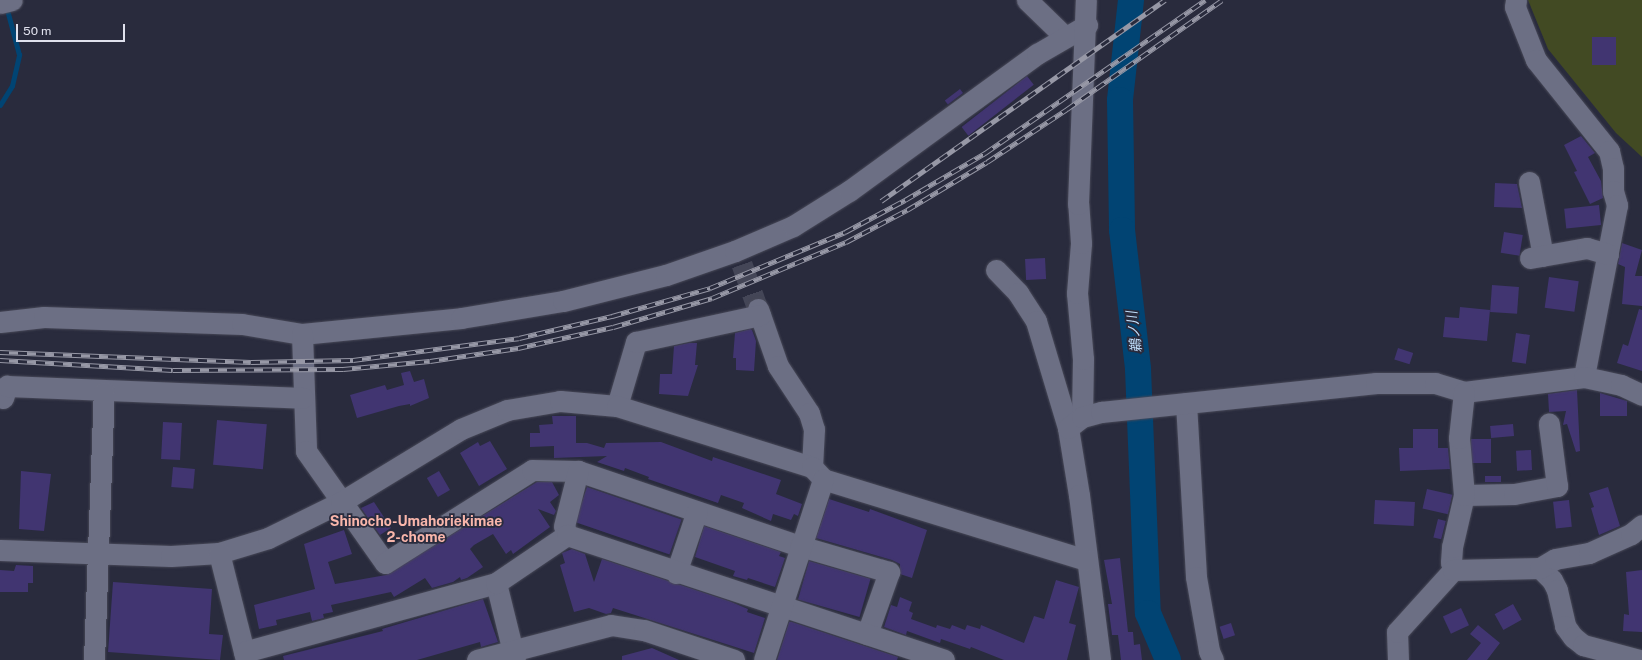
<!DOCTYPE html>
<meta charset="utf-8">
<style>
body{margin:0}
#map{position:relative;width:1642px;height:660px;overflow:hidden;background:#292b3d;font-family:"Public Sans","Noto Sans JP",sans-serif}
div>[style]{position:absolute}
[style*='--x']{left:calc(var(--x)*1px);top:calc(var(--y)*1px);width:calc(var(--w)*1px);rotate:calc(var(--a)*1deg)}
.green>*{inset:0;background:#424a23}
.stream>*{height:4.5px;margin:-2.25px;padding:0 2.25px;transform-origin:2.25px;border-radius:2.25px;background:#014473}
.river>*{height:26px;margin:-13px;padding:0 13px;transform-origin:13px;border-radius:13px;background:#014473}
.building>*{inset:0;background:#413571;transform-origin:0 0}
.minor-tunnel>*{height:21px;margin-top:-10.5px;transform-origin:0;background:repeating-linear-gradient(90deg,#444657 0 21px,transparent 0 31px)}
.roads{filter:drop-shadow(0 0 1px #484958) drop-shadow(0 0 1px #484958)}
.minor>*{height:21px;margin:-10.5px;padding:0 10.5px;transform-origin:10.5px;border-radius:10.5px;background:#6c6f84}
.rail>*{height:4.5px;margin-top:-2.25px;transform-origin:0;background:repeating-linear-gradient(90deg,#292b3d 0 9px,#9798a6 0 18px);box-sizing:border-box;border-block:1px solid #9798a6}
span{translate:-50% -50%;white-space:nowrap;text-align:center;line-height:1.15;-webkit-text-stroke:3.5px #292b3d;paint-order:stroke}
.water-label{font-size:14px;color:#c0dffc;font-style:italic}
.neighbourhood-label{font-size:14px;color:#f9b6ab;font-weight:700}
.scale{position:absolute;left:16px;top:24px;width:109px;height:18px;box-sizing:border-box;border:2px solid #e0e1ed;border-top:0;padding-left:5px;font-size:12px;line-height:14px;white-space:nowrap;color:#e0e1ed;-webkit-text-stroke:3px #292b3d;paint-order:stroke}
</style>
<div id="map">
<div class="green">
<div style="clip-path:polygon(1528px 0,1642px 0,1642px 157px,1616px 133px,1548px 49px)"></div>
</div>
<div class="stream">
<div style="--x:0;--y:105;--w:22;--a:-58"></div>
<div style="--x:12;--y:86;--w:32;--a:-77"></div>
<div style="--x:19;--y:55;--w:51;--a:-104.9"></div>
</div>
<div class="river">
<div style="--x:1131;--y:0;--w:101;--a:96.3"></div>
<div style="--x:1120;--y:100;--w:130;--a:89.1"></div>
<div style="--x:1122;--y:230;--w:140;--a:83.4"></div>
<div style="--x:1138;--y:369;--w:244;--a:87.7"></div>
<div style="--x:1148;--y:613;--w:51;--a:66.9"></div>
</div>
<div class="building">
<div style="left:1592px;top:37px;width:24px;height:28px"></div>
<div style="left:1027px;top:76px;width:11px;height:83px;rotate:52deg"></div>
<div style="left:960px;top:89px;width:5px;height:19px;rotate:53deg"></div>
<div style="clip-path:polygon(1581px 136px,1595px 153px,1588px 157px,1601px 181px,1603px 198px,1590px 204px,1574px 172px,1577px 171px,1564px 145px)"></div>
<div style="clip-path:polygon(1495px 183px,1517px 184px,1522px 208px,1494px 207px)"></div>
<div style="left:1599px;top:205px;width:20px;height:35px;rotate:84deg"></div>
<div style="left:1504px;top:232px;width:19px;height:21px;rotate:9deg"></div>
<div style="clip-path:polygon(1622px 243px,1642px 250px,1635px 276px,1642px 276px,1642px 306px,1622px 304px,1625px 267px,1618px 264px)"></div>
<div style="left:1045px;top:258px;width:21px;height:20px;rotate:87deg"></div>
<div style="left:1549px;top:277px;width:30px;height:31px;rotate:8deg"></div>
<div style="left:1492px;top:285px;width:27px;height:27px;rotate:4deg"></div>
<div style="clip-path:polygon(1460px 307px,1490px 310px,1487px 341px,1443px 337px,1445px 317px,1459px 318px)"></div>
<div style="clip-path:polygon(1639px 309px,1642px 310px,1642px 371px,1617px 363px,1623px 344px,1628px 346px)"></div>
<div style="clip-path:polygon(750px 329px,752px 330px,756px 341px,754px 371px,736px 370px,736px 358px,733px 358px,735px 333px)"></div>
<div style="left:1516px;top:333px;width:14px;height:29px;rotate:8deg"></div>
<div style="clip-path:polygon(689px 343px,697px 343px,695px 365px,698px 365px,688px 396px,659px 394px,660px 374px,672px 374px,674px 346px)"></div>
<div style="left:1398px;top:348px;width:16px;height:12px;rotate:18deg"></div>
<div style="clip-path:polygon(410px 371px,414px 382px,424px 379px,429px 398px,410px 406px,410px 404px,399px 406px,357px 418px,350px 395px,385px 385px,387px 390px,404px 385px,401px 373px)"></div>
<div style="clip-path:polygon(1577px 390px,1580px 451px,1576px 452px,1567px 424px,1563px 425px,1566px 411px,1549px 412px,1548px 394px)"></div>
<div style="clip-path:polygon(1600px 393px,1627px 401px,1627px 416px,1600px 416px)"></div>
<div style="clip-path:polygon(552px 416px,576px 416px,576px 443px,587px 443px,604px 448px,606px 443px,661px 442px,712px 461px,713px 457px,781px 480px,776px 494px,802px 504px,798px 516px,794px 514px,791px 520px,773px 514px,771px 521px,742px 508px,744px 503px,721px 495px,718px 503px,648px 479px,649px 477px,625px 468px,624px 471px,597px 462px,607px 456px,554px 458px,554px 446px,530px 447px,530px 433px,540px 433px,539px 425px,553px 424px)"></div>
<div style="left:217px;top:420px;width:50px;height:45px;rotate:5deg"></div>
<div style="left:163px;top:422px;width:19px;height:37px;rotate:3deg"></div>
<div style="left:1513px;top:424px;width:12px;height:23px;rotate:85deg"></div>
<div style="clip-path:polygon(1413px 429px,1438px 429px,1438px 448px,1448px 448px,1450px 469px,1400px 471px,1399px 448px,1413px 448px)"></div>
<div style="left:1471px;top:439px;width:20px;height:24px"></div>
<div style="clip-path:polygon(490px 441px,507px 469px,479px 486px,460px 453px,478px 442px,480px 446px)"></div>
<div style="left:1531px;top:450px;width:20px;height:15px;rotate:87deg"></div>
<div style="left:173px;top:467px;width:22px;height:20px;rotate:5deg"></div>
<div style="clip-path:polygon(21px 471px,51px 474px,44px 531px,19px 529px)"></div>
<div style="left:439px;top:471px;width:22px;height:14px;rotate:60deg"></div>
<div style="left:1501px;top:476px;width:6px;height:16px;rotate:90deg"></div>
<div style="clip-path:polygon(537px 482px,552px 482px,559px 495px,550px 502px,556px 511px,554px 515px,538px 509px,550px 527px,513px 554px,511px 550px,506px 554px,493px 534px,474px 545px,470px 549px,483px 567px,467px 578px,461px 580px,460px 577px,453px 582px,432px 588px,425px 578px,394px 597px,391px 592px,331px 605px,333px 612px,323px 614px,324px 618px,312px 621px,310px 612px,276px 620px,277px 625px,259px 629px,254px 605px,315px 589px,304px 544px,344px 530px,352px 554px,328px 562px,335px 584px,386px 575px)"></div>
<div style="left:587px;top:487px;width:100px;height:37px;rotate:19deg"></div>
<div style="clip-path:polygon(1608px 487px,1620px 526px,1599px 535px,1591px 508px,1594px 507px,1589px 493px)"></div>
<div style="left:1427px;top:489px;width:26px;height:20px;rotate:13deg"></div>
<div style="clip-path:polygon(829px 499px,869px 512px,870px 509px,927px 530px,912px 578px,900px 574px,900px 564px,892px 560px,816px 538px)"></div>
<div style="left:1375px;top:500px;width:40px;height:24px;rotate:3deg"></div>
<div style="left:1569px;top:500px;width:27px;height:16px;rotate:84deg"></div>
<div style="clip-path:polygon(374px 502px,391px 528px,380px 535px,361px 508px)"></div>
<div style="left:1438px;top:519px;width:8px;height:19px;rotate:14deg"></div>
<div style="clip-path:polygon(704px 526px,781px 552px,779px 556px,785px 558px,775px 587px,748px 578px,747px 580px,733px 576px,735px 571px,695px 557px)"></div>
<div style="clip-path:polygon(572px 549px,585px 554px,594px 582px,602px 559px,729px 601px,748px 609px,747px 612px,765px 618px,754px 653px,613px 608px,611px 613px,606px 614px,589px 608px,574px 612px,560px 565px,565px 563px,562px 553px)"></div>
<div style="clip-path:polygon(1120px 558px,1128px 632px,1133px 632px,1134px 645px,1140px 644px,1142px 660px,1121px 660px,1118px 635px,1112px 635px,1108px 604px,1112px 604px,1104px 560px)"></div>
<div style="left:809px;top:561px;width:64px;height:40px;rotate:16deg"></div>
<div style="clip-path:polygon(16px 565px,33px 566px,33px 583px,28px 583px,28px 592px,0 592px,0 570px,14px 571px)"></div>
<div style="clip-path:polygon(1642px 570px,1642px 632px,1623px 631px,1624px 614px,1629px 615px,1626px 572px)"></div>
<div style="clip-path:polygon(1056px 580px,1079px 587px,1069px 623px,1076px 625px,1067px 660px,1004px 660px,971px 647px,970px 649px,941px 639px,940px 643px,907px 631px,906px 635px,884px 627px,891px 605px,897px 607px,900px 597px,912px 602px,909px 611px,913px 613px,911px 619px,936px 628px,937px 625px,950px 629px,952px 625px,965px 630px,967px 625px,980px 629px,981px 625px,1024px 643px,1034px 616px,1044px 619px)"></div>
<div style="clip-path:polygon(113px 582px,212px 589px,209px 634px,223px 635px,220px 660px,108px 652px)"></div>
<div style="clip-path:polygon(483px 599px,498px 642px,481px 647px,480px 642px,417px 660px,284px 660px,283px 656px,383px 631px,382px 629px)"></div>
<div style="left:1513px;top:604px;width:18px;height:21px;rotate:61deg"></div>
<div style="left:1461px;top:608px;width:19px;height:20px;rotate:65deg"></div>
<div style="clip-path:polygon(789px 622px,792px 622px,898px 657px,897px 660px,777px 660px)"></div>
<div style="left:1231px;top:623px;width:13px;height:12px;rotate:72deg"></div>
<div style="clip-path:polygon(1478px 625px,1500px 643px,1487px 660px,1467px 660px,1481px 643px,1470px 634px)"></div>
<div style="clip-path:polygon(652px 648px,679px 660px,622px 660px,622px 656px)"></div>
</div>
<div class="minor-tunnel">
<div style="--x:742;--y:264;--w:48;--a:70.4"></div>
</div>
<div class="roads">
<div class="minor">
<div style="--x:1027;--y:0;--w:52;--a:44.2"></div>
<div style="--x:1516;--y:0;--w:7;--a:98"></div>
<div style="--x:1515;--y:7;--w:57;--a:68.4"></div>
<div style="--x:1536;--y:60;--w:117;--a:51.3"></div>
<div style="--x:1609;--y:151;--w:17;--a:77"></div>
<div style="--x:1613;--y:168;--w:23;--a:90"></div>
<div style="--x:1613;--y:191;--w:15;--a:74"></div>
<div style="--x:1617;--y:205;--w:175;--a:100.9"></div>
<div style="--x:0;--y:3;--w:12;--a:-14"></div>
<div style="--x:1529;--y:182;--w:75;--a:79.3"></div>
<div style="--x:1530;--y:258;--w:58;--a:-10"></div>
<div style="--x:1587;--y:248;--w:22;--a:16"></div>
<div style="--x:996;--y:270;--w:32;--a:46"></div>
<div style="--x:1018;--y:293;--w:33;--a:57"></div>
<div style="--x:1036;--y:321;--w:112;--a:73.3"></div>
<div style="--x:1068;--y:428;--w:68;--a:80.7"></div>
<div style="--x:1079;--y:495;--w:166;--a:82.7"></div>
<div style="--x:758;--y:309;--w:60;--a:70.7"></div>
<div style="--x:778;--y:366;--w:56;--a:56.6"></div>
<div style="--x:809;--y:413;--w:17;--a:73"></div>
<div style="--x:814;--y:429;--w:38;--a:93"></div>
<div style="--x:0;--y:322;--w:44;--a:-6.5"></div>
<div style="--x:44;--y:317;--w:198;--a:2"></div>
<div style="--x:242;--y:324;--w:61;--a:9.5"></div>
<div style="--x:302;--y:334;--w:160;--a:-5.7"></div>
<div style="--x:461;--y:318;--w:103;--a:-9.5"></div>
<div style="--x:563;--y:301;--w:106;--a:-14.2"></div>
<div style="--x:666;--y:275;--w:73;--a:-19.2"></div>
<div style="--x:735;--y:251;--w:63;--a:-23.3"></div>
<div style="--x:793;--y:226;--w:66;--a:-32"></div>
<div style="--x:849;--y:191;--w:233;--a:-36.1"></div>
<div style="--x:1037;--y:54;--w:58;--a:-30.1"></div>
<div style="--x:302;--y:334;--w:117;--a:88"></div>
<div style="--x:306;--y:451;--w:137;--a:54.8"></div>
<div style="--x:385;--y:563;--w:174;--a:-32.3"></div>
<div style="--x:532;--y:470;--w:46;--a:1.2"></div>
<div style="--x:578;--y:471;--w:234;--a:18.7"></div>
<div style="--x:800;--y:546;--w:93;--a:16.3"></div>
<div style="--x:889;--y:572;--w:66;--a:109.5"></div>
<div style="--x:3;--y:398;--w:13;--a:-72"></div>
<div style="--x:7;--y:386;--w:296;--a:2.3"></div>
<div style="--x:1186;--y:403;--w:174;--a:86.7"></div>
<div style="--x:1196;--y:577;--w:75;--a:80"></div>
<div style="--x:1209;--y:651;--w:10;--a:66"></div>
<div style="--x:617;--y:406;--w:67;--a:-73.5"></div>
<div style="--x:636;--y:342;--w:127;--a:-12.3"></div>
<div style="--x:1082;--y:417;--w:58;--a:-89"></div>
<div style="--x:1083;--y:359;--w:66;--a:-95.2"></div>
<div style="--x:1077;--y:293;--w:50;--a:-85.4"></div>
<div style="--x:1081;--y:243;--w:39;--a:-94"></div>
<div style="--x:1078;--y:204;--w:204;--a:-87.8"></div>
<div style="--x:1068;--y:428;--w:18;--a:-38"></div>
<div style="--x:1082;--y:417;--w:20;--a:-15"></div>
<div style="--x:1101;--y:412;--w:277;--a:-6"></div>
<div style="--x:1376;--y:383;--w:59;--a:0"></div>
<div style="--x:1435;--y:383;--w:30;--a:17"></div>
<div style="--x:1464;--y:392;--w:121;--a:-7.1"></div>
<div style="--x:1584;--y:377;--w:38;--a:12"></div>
<div style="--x:1621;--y:385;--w:23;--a:25"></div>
<div style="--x:1464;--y:495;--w:50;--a:-1.1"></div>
<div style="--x:1514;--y:494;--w:44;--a:-10.5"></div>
<div style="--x:1557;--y:486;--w:63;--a:-97.4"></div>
<div style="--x:567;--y:535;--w:9;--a:-108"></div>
<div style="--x:564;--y:526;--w:57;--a:-75.7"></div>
<div style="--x:0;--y:550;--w:171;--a:2"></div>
<div style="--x:171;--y:556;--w:48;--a:-3.6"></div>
<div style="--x:219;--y:553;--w:51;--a:-17"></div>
<div style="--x:268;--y:538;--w:81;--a:-26.3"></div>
<div style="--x:341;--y:502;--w:140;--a:-31.3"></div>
<div style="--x:461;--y:429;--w:50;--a:-22.4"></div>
<div style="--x:507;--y:410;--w:54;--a:-9.6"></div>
<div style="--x:560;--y:401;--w:57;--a:5"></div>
<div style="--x:617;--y:406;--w:204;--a:17.4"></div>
<div style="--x:812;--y:467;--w:16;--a:47"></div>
<div style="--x:823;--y:479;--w:275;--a:17.1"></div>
<div style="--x:219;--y:553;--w:110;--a:75.8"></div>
<div style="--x:1540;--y:568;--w:17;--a:45"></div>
<div style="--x:1552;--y:580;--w:11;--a:63"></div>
<div style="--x:1557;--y:590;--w:37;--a:77"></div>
<div style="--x:1565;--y:626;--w:14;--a:54"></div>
<div style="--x:1573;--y:637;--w:13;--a:39"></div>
<div style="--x:1583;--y:645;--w:58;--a:15"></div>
<div style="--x:1453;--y:570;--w:8;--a:-104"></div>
<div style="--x:1451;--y:562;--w:15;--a:-86"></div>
<div style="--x:1452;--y:547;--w:53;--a:-77"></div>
<div style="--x:1464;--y:495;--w:57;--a:-95"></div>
<div style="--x:1459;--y:438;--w:46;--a:-83.8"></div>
<div style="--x:676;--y:573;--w:65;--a:-71.3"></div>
<div style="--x:496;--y:583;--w:79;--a:76.1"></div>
<div style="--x:244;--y:652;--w:261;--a:-15.3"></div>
<div style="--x:496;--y:583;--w:86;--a:-34.1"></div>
<div style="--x:567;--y:535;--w:397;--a:18.3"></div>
<div style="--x:94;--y:660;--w:268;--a:-87.9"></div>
<div style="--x:477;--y:660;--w:138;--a:-14.6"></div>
<div style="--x:611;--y:625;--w:33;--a:9"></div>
<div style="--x:644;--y:630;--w:95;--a:18.4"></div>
<div style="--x:764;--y:660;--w:190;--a:-71.9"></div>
<div style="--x:1398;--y:660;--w:28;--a:-92"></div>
<div style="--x:1397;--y:632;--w:84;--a:-47.9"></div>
<div style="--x:1453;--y:570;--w:87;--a:-1.3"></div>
<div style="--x:1540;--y:568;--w:17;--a:-31"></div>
<div style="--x:1555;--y:559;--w:35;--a:-10"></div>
<div style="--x:1589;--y:553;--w:46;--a:-24.3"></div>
<div style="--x:1631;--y:534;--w:14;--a:-39"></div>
</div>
</div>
<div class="rail">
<div style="--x:881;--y:201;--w:348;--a:-35.3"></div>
<div style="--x:0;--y:352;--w:251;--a:2.3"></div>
<div style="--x:251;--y:362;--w:102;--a:-1.1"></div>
<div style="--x:353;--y:360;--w:167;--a:-7.5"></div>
<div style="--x:519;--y:338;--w:96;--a:-13.3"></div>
<div style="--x:612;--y:316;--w:102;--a:-15.9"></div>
<div style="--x:710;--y:288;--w:146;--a:-22.5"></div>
<div style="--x:845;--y:232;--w:68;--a:-28.1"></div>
<div style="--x:905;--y:200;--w:93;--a:-30.4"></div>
<div style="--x:985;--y:153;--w:268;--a:-34.8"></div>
<div style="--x:0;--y:360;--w:173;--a:3.3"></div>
<div style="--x:173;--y:370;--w:170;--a:-0.3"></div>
<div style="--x:343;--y:369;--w:87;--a:-5.3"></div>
<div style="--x:430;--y:361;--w:89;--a:-8.4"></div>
<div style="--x:518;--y:348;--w:97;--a:-12.5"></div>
<div style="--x:613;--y:327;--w:103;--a:-16.3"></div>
<div style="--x:712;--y:298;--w:145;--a:-22.7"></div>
<div style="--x:846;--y:242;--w:69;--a:-27.7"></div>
<div style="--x:907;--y:210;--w:93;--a:-31"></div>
<div style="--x:987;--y:162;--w:96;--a:-33.5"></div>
<div style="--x:1067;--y:109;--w:189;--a:-35.1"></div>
</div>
<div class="water-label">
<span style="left:1134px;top:332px;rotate:-97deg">鵜ノ川</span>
</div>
<div class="neighbourhood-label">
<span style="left:416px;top:529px">Shinocho-Umahoriekimae<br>2-chome</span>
</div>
<div class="scale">50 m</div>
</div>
